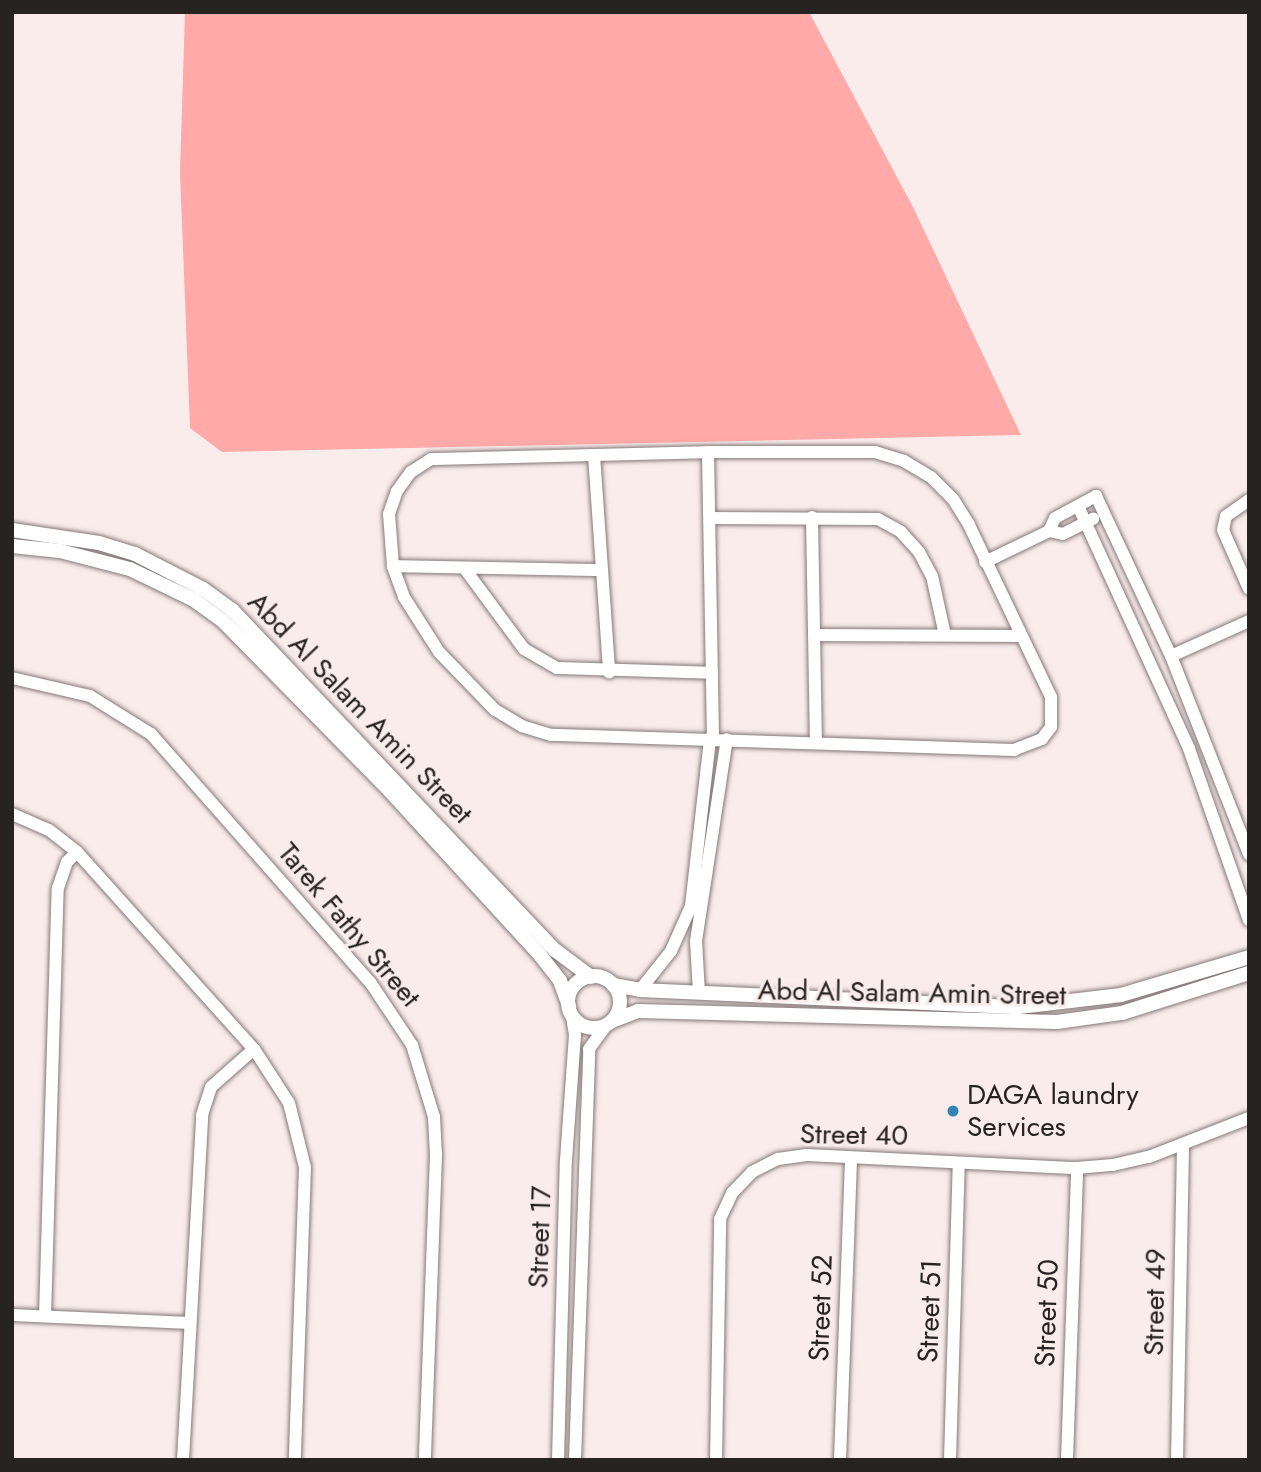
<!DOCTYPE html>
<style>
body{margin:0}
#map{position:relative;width:1261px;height:1472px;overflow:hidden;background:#f9eceb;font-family:Jost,sans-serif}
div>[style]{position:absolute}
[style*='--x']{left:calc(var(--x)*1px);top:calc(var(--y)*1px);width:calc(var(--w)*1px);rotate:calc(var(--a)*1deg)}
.green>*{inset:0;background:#ffa9a8}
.roads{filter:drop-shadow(0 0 2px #847878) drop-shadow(0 0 2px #847878)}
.minor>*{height:12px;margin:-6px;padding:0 6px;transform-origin:6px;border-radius:6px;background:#fff}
.tertiary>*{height:14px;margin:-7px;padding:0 7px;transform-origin:7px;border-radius:7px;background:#fff}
.tertiary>.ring{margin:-7px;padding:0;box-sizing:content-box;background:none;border:14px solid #fff;border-radius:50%}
.dots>*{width:19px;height:19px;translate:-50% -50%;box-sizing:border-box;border:4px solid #f9eceb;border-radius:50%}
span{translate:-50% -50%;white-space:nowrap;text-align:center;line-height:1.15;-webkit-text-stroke:6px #f9eceb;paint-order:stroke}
.street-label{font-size:28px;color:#282323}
.poi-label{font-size:28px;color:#282323}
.left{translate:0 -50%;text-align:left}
.frame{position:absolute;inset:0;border:14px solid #282323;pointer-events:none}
</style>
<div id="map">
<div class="green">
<div style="clip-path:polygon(185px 12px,809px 12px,914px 209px,1021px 435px,222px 452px,190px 428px,180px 172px)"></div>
</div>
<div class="roads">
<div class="minor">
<div style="--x:708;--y:452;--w:167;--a:0"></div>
<div style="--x:875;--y:452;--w:30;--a:17"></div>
<div style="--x:904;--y:461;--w:31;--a:31"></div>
<div style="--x:931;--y:477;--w:31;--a:45"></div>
<div style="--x:953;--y:499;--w:31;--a:58"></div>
<div style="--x:969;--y:525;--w:191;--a:64.5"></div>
<div style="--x:1051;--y:697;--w:30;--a:90"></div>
<div style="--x:1051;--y:727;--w:15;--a:127"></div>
<div style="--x:1042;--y:739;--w:30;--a:159"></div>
<div style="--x:1014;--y:750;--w:463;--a:-178.1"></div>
<div style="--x:551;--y:735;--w:30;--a:-163"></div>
<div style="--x:522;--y:726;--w:31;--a:-149"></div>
<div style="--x:495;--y:710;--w:81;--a:-134"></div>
<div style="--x:439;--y:652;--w:65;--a:-122.5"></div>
<div style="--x:404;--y:597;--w:33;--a:-110"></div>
<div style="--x:393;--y:566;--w:52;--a:-94.4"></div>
<div style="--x:389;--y:514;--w:24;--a:-71"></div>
<div style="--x:397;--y:491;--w:24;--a:-54"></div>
<div style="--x:411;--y:472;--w:24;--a:-33"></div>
<div style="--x:431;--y:459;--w:277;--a:-1.4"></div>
<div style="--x:708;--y:452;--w:286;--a:89"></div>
<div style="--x:594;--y:455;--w:218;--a:86"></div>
<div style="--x:1249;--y:500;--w:28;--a:145"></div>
<div style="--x:1226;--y:516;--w:14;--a:102"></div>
<div style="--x:1223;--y:530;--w:64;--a:66.2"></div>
<div style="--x:1078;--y:506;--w:267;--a:65.4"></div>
<div style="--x:1189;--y:749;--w:181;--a:70.7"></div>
<div style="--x:812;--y:517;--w:223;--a:89"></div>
<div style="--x:710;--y:518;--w:168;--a:0.3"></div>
<div style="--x:878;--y:519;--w:26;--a:29"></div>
<div style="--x:901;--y:532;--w:27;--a:48"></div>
<div style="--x:919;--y:552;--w:27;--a:62"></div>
<div style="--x:932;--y:576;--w:60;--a:77.6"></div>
<div style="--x:1049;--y:531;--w:14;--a:-65"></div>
<div style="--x:1055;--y:518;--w:47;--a:-28.2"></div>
<div style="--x:1096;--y:496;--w:177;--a:64.9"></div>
<div style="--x:1171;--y:656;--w:213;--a:68.5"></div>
<div style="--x:985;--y:562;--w:71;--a:-25.8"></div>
<div style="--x:1049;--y:531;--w:14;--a:12"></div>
<div style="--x:1063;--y:534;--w:34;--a:-27"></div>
<div style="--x:393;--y:566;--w:209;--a:1.1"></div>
<div style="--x:465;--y:569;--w:99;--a:53.6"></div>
<div style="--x:524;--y:649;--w:38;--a:30"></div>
<div style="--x:557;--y:668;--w:155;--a:1.8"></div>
<div style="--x:814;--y:635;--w:207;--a:0.3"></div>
<div style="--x:1171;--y:656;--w:85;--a:-24.2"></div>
<div style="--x:12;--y:678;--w:80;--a:13"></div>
<div style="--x:90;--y:696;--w:72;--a:31.9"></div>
<div style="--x:151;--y:734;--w:331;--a:48.6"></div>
<div style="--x:370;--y:982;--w:76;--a:56.3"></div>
<div style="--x:412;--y:1045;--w:75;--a:73"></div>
<div style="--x:434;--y:1117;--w:38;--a:87"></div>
<div style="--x:436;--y:1155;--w:305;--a:92.1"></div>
<div style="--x:12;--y:814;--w:40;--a:23.4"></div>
<div style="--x:49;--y:830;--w:36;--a:38"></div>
<div style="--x:77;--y:852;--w:265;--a:48.1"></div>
<div style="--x:254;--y:1049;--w:64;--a:57.1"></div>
<div style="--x:289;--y:1103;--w:66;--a:76"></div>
<div style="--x:305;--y:1167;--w:293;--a:92"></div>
<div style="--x:640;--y:990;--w:50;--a:-51.5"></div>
<div style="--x:671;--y:951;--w:49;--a:-66"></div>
<div style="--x:691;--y:906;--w:169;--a:-83.5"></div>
<div style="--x:699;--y:993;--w:52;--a:-93.3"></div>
<div style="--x:696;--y:941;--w:204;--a:-81.3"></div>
<div style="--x:12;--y:1315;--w:178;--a:2.6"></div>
<div style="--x:45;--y:1316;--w:428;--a:-88.3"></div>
<div style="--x:58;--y:888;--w:28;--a:-71"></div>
<div style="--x:67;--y:862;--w:14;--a:-45"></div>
<div style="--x:183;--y:1460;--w:346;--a:-86.8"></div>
<div style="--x:202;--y:1115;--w:29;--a:-72"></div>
<div style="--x:211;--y:1087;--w:57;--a:-41.5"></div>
<div style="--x:558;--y:1460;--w:300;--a:-88.5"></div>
<div style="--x:566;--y:1160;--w:125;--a:-85.9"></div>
<div style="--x:575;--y:1035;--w:19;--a:-99"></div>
<div style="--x:575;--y:1460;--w:411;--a:-88"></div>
<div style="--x:589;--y:1049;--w:29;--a:-54"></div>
<div style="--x:716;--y:1460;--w:241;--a:-89"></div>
<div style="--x:720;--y:1219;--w:29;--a:-65"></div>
<div style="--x:732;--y:1193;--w:29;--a:-46"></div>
<div style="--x:752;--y:1172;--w:29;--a:-27"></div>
<div style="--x:778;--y:1159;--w:29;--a:-8"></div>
<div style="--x:807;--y:1155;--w:270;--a:2.8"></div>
<div style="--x:1077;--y:1168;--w:36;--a:-5"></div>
<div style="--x:1113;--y:1165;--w:37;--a:-13"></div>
<div style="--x:1149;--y:1157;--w:107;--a:-21.3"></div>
<div style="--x:840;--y:1460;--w:302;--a:-87.9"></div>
<div style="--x:950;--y:1460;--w:297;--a:-88.3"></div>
<div style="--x:1067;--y:1460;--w:292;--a:-88"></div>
<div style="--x:1177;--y:1460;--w:316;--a:-88.9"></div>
</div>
<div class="tertiary">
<div style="--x:12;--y:530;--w:88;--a:8.5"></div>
<div style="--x:99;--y:543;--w:38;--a:17"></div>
<div style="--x:135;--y:554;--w:76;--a:27.2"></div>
<div style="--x:203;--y:589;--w:37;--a:36"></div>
<div style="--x:233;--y:611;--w:468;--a:46.5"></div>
<div style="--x:555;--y:950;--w:45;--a:36.9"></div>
<div style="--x:12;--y:546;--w:48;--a:5.9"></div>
<div style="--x:60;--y:551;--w:72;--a:14.4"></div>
<div style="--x:130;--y:569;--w:71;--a:25.8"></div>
<div style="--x:194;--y:600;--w:36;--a:36"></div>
<div style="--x:223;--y:621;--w:237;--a:45.5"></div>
<div style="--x:389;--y:790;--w:224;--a:47.5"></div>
<div style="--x:540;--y:955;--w:33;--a:52"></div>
<div style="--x:560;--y:981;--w:27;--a:70"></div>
<div class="ring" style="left:568px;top:976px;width:38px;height:38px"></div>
<div style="--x:613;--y:985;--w:27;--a:10"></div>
<div style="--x:640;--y:990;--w:379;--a:2.6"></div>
<div style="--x:1019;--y:1007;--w:103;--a:-6.7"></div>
<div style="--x:1121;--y:995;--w:134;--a:-16.5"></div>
<div style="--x:612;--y:1021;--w:28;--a:-21"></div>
<div style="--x:638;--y:1011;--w:419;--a:1.5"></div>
<div style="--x:1057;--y:1022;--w:66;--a:-7.9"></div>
<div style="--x:1122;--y:1013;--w:133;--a:-17.5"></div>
</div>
</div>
<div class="dots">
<div style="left:953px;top:1111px;background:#3383b4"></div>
</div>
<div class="street-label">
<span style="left:360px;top:708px;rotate:46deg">Abd Al Salam Amin Street</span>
<span style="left:349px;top:925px;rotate:50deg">Tarek Fathy Street</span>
<span style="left:912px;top:993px;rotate:1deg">Abd Al Salam Amin Street</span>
<span style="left:854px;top:1135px;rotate:1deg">Street 40</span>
<span style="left:540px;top:1237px;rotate:-88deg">Street 17</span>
<span style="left:1155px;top:1302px;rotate:-89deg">Street 49</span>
<span style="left:821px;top:1308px;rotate:-88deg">Street 52</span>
<span style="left:930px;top:1311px;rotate:-88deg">Street 51</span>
<span style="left:1047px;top:1313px;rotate:-88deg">Street 50</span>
</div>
<div class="poi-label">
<span class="left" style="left:967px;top:1111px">DAGA laundry<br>Services</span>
</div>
<div class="frame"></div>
</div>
